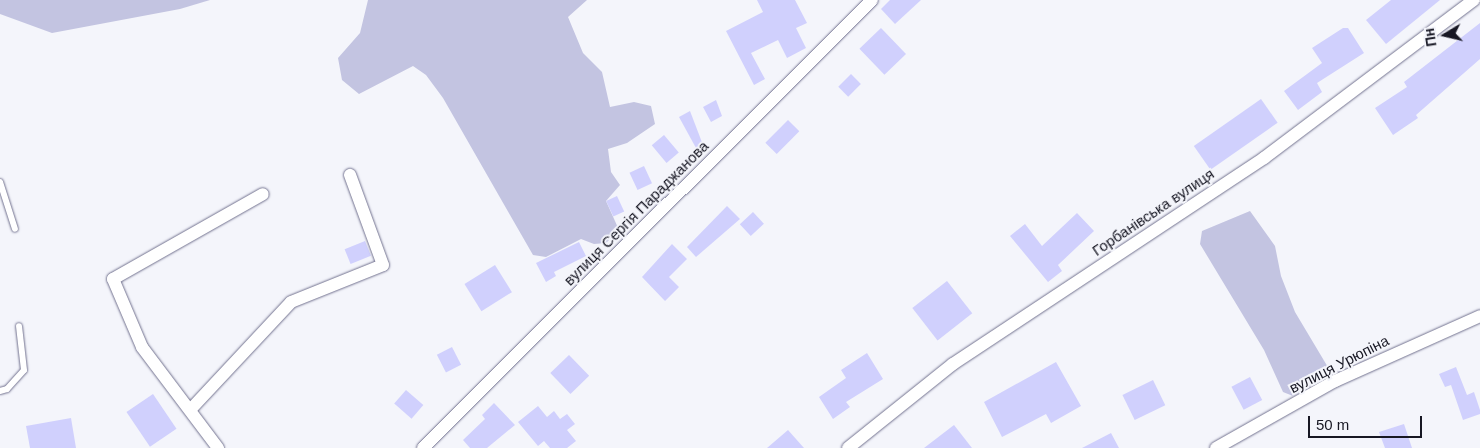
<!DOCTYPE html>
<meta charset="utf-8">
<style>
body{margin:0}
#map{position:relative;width:1480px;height:448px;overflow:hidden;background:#f4f5fb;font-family:Arial,sans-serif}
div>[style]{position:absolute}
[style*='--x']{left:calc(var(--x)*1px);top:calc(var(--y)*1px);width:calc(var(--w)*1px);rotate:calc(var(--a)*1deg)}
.green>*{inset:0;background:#c3c4e1}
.building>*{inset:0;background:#d0d0fd;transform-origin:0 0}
.roads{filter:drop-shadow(0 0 1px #72728f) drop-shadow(0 0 1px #72728f)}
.service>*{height:6px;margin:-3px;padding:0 3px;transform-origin:3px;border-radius:3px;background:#fff}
.minor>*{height:12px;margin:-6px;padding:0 6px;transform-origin:6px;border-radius:6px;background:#fff}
span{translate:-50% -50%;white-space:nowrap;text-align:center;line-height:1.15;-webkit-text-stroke:4px #f4f5fb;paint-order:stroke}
.street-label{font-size:15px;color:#171723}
.north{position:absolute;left:1420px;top:10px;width:50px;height:50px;-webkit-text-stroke:4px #f4f5fb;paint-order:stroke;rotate:261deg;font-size:14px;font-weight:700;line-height:20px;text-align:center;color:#171723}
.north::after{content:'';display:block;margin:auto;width:18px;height:22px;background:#171723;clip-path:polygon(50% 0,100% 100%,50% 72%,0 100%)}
.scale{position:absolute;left:1308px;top:416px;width:114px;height:22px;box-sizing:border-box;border:2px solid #171723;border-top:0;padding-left:6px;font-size:15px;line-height:18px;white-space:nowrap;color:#171723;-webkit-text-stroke:4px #f4f5fb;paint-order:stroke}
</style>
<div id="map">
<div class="green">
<div style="clip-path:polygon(0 0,210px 0,180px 9px,52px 33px,0 14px)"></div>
<div style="clip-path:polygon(368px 0,587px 0,568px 17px,583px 53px,602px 72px,610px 107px,634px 102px,651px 106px,655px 124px,627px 143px,608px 149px,611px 172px,620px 185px,606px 201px,619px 230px,606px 243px,594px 244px,581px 239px,546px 257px,533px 255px,443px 98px,426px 75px,413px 66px,359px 94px,342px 80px,338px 58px,360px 33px)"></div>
<div style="clip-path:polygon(1250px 211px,1275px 246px,1281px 276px,1295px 312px,1332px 374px,1293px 396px,1283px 392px,1264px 350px,1200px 244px,1202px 231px)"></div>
</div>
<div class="building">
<div style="clip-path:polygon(757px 0,795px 0,807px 23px,796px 28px,806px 48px,787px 58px,778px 40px,751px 53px,765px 79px,754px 85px,726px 31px,763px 12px)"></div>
<div style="clip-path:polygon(890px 0,921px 0,895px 24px,881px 9px)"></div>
<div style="clip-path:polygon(1391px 0,1440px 0,1386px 44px,1366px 20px)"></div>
<div style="clip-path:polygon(1480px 23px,1480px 59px,1416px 115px,1418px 118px,1393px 135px,1375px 108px,1407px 87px,1404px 82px)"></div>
<div style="left:881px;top:28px;width:36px;height:30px;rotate:46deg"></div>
<div style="clip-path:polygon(1343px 28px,1348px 28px,1364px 53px,1317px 83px,1322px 92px,1298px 110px,1284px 91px,1322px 63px,1312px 48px)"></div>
<div style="left:851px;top:74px;width:14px;height:18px;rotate:45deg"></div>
<div style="left:1261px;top:99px;width:29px;height:82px;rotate:55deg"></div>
<div style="clip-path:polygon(716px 100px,722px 116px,711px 122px,703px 107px)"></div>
<div style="clip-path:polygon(690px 111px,703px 145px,696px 148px,679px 117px)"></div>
<div style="left:788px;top:120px;width:16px;height:32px;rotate:45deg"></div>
<div style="left:664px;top:135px;width:23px;height:16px;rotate:50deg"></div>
<div style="left:644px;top:166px;width:19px;height:16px;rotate:65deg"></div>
<div style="left:617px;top:196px;width:17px;height:12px;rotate:65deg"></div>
<div style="clip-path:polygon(727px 206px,740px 219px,696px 257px,687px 247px)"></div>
<div style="left:753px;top:212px;width:16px;height:18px;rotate:47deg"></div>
<div style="clip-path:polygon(1077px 213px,1094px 231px,1058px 265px,1062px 271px,1048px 282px,1010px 236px,1025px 224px,1042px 246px)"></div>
<div style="left:365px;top:241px;width:16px;height:22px;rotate:68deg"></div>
<div style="clip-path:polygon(579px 242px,586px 256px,554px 272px,556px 276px,546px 282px,536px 263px)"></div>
<div style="clip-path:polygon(672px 244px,687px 259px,669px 277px,679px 287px,665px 301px,642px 277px)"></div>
<div style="left:495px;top:265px;width:32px;height:36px;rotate:58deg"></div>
<div style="left:947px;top:281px;width:41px;height:44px;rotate:52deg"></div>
<div style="left:452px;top:347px;width:20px;height:17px;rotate:63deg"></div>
<div style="clip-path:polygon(867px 353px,883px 379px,846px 402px,850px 407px,833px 419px,819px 397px,846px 378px,841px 370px)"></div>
<div style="left:569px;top:355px;width:29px;height:26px;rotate:46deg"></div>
<div style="clip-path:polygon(1056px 362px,1081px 406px,1051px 423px,1046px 414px,1002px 437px,984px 402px)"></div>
<div style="clip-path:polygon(1456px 367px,1467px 395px,1474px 392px,1480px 410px,1480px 414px,1463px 420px,1451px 385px,1445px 387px,1439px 374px)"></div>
<div style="left:1250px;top:377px;width:26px;height:21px;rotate:62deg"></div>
<div style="left:1153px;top:380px;width:28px;height:34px;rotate:64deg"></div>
<div style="left:406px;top:390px;width:23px;height:18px;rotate:41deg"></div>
<div style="left:153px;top:394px;width:42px;height:32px;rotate:56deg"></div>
<div style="clip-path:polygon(494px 403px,515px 425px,487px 448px,470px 448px,463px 440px,485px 419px,482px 415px)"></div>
<div style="clip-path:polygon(538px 406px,547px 417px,554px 411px,560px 419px,567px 414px,575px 424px,567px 430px,576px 441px,567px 448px,550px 448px,544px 441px,538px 446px,518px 422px)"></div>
<div style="clip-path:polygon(71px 418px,76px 448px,30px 448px,26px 426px)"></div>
<div style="clip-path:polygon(1404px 424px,1412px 448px,1385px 448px,1379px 432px)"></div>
<div style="clip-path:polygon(954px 425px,972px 448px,924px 448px)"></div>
<div style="clip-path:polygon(788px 430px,804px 448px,767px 448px)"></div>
<div style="clip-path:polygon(1111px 433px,1119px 448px,1082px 448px)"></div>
</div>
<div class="roads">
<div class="service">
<div style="--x:0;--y:182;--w:49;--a:72.3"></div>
<div style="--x:0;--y:391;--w:7;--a:-16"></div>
<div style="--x:7;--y:389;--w:25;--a:-48"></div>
<div style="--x:24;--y:370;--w:44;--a:-96.5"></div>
</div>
<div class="minor">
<div style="--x:191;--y:409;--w:146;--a:-46.9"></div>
<div style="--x:291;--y:302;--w:99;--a:-21.9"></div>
<div style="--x:383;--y:265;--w:96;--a:-110.1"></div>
<div style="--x:218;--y:448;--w:126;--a:-127"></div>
<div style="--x:142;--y:347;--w:74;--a:-113.1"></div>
<div style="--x:113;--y:279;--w:172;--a:-29.5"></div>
<div style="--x:423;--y:448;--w:634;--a:-44.94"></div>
<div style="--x:848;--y:448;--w:134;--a:-38.7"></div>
<div style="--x:953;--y:364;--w:373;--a:-33.5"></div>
<div style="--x:1264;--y:158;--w:263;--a:-37"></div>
<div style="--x:1216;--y:448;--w:137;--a:-29.4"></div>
<div style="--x:1335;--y:381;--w:159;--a:-24.1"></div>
</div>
</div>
<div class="street-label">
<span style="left:1153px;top:212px;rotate:-34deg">Горбанівська вулиця</span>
<span style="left:636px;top:213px;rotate:-45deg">вулиця Сергія Параджанова</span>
<span style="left:1339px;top:364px;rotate:-27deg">вулиця Урюпіна</span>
</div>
<div class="north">Пн</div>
<div class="scale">50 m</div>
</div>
